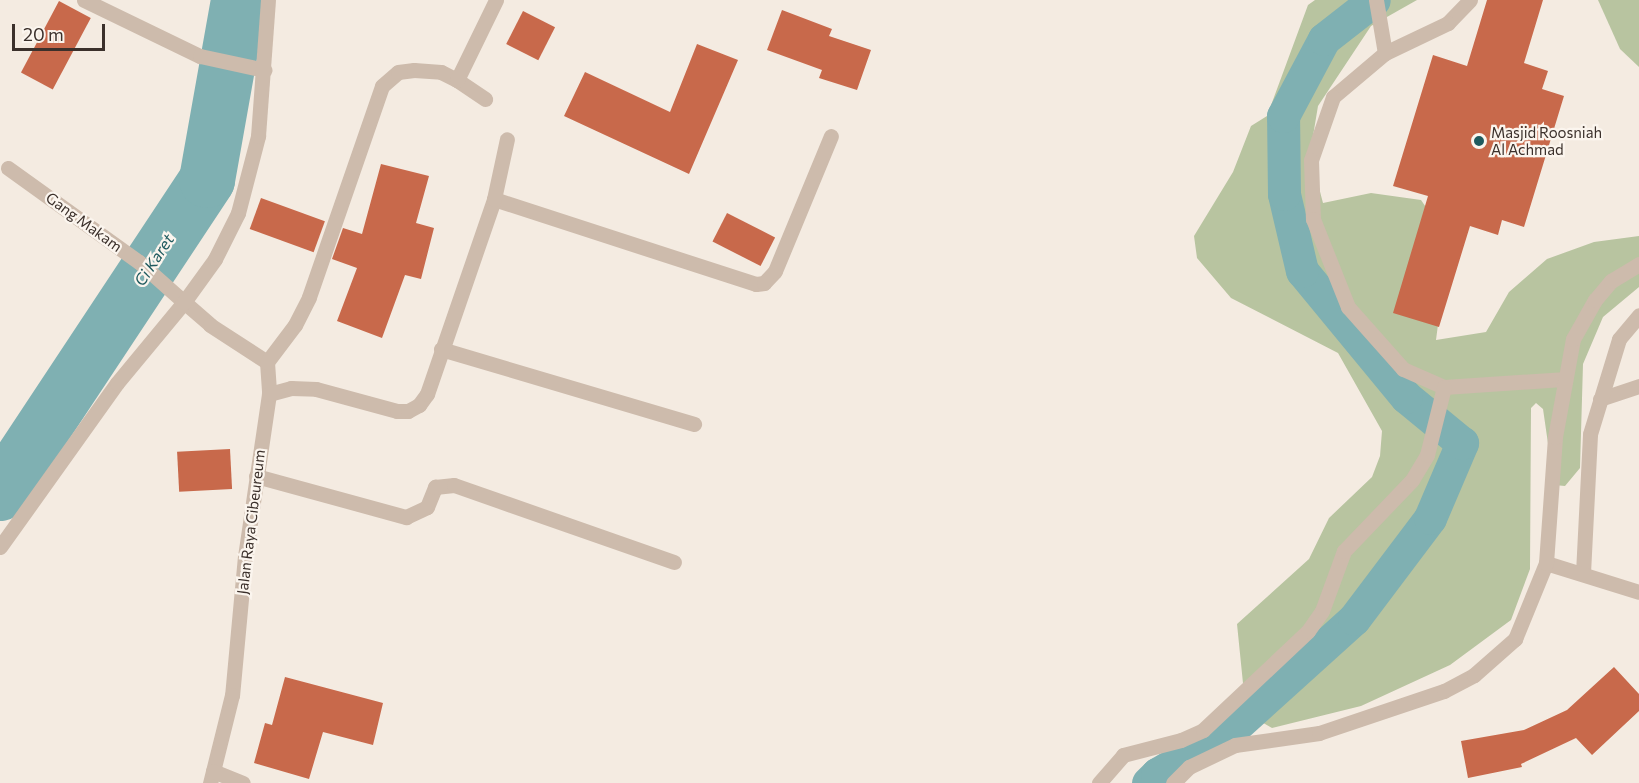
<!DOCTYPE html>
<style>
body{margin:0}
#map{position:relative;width:1639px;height:783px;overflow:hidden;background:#f4ebe1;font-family:Commissioner,sans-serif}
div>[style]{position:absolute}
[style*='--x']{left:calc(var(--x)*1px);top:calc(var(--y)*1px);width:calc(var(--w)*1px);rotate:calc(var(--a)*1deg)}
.green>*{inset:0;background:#b8c4a0}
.canal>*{height:33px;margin:-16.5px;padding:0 16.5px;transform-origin:16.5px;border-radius:16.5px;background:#7fb0b2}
.river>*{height:56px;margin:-28px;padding:0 28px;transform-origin:28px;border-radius:28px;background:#7fb0b2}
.building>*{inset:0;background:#c8694b;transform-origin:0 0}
.lane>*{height:15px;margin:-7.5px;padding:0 7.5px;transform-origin:7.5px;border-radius:7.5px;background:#cdbbac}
.street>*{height:15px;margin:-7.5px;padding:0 7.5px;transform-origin:7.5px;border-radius:7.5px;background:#cdbbac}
.dots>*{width:16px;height:16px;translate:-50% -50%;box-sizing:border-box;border:3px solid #fbf5ee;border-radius:50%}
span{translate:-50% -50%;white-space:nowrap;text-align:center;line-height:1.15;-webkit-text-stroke:4.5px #fbf5ee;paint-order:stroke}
.poi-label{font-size:15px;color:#3b302b}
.left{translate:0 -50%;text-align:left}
.street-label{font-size:15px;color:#3b302b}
.water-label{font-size:16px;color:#1f5a5e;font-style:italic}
.scale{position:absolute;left:12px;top:24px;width:93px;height:27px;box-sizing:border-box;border:3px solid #3b302b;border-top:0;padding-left:8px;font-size:18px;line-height:21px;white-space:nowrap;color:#3b302b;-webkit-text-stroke:4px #fbf5ee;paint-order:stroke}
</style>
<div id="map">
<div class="green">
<div style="clip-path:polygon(1315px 0,1417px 0,1371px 26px,1318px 106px,1310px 154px,1323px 203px,1371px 193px,1421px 200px,1449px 241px,1436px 340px,1486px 332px,1509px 292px,1547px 259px,1594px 242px,1639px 236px,1639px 287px,1603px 317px,1583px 364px,1580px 468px,1565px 486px,1554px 485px,1543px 409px,1536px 403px,1531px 408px,1530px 569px,1511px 620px,1450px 665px,1361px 706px,1272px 728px,1246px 713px,1237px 624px,1309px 559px,1329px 518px,1372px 477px,1380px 456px,1382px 431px,1338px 353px,1231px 298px,1197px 258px,1194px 236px,1233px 172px,1251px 126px,1267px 116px,1308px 5px)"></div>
<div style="clip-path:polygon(1598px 0,1639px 0,1639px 67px,1620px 49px)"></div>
</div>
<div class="canal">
<div style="--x:1148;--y:783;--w:13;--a:-45"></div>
<div style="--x:1157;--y:774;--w:85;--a:-30.5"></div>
<div style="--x:1230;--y:731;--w:167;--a:-42.1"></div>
<div style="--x:1354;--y:619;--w:126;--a:-53"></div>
<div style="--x:1430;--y:518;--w:82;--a:-66.9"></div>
<div style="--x:1462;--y:443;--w:72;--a:-140.6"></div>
<div style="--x:1406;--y:397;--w:163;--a:-129.5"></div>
<div style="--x:1302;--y:271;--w:79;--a:-103.2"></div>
<div style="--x:1284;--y:194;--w:78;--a:-90.7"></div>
<div style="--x:1283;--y:116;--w:87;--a:-62"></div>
<div style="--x:1324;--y:39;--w:63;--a:-38"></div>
</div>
<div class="river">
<div style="--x:0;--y:493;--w:375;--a:-56.5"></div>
<div style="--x:207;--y:180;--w:183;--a:-79.9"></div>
</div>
<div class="building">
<div style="clip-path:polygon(1487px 0,1543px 0,1524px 63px,1548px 71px,1542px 89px,1564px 96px,1524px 227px,1502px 220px,1498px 235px,1470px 226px,1439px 327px,1393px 313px,1428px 196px,1393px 186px,1433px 55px,1467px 66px)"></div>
<div style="left:59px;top:1px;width:36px;height:81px;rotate:28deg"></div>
<div style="clip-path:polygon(782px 10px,832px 29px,829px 36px,871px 50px,857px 90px,819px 78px,822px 70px,767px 50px)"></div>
<div style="left:523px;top:11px;width:36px;height:37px;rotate:27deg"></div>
<div style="clip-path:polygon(697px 44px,738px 60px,689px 174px,564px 116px,585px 72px,670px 112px)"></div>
<div style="clip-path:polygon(381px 164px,429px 176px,416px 223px,434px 228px,421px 279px,405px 275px,382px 338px,337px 321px,357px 268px,332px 259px,343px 228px,362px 234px)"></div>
<div style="left:261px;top:198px;width:68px;height:33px;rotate:20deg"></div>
<div style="left:727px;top:213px;width:54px;height:32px;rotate:27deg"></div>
<div style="left:230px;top:449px;width:40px;height:53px;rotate:87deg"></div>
<div style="clip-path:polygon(1614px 667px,1639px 694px,1639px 711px,1592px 755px,1576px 738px,1521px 764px,1522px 767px,1468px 778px,1461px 741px,1524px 730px,1567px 710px)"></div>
<div style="clip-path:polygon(285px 677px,383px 703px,373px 745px,323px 732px,309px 779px,254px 763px,265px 723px,272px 725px)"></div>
</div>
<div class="lane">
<div style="--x:1470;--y:0;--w:32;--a:134"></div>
<div style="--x:1448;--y:23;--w:70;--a:154.5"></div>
<div style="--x:1385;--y:53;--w:68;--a:139.8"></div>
<div style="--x:1333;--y:97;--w:67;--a:109.2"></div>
<div style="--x:1311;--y:160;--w:59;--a:88.1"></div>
<div style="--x:1313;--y:219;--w:95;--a:68.3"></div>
<div style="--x:1348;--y:307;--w:83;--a:48.4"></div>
<div style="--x:1403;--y:369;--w:45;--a:23.7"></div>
<div style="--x:1444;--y:387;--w:119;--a:-3.8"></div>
<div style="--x:8;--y:168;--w:161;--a:35.7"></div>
<div style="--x:139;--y:262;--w:60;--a:41.6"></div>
<div style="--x:1600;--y:399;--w:41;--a:-18.4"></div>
<div style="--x:1583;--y:573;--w:139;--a:-87.1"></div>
<div style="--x:1590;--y:434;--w:99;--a:-73"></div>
<div style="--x:1619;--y:339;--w:31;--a:-50"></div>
</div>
<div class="street">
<div style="--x:84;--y:0;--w:129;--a:25.8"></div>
<div style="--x:200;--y:56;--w:66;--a:12.2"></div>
<div style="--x:1376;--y:0;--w:54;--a:80.4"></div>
<div style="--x:457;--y:80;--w:34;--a:34"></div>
<div style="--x:494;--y:199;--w:275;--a:18"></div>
<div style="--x:756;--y:284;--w:8;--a:-7"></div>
<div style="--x:764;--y:283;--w:16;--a:-47"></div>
<div style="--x:775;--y:271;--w:146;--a:-67.5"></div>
<div style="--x:184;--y:302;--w:35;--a:41"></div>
<div style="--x:210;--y:325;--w:68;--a:33"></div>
<div style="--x:267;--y:362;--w:32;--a:86"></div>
<div style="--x:269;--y:394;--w:164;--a:98.4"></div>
<div style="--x:245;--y:556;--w:140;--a:95.3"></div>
<div style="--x:232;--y:695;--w:91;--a:104"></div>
<div style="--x:441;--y:349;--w:264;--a:16.5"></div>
<div style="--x:267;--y:362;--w:46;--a:-52.9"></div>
<div style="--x:295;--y:325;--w:31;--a:-63"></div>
<div style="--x:309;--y:297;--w:223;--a:-70.9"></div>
<div style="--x:382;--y:86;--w:21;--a:-41"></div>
<div style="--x:398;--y:72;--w:16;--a:-7"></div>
<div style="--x:414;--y:70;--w:27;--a:4"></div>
<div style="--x:441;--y:72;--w:18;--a:27"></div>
<div style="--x:457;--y:80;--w:89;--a:-64"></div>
<div style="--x:269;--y:394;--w:23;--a:-15"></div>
<div style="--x:291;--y:388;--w:25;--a:2"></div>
<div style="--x:316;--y:389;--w:84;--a:15.2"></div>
<div style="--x:397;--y:411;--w:11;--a:0"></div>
<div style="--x:408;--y:411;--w:13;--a:-29"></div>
<div style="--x:419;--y:405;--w:14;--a:-54"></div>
<div style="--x:427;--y:394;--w:206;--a:-71"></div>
<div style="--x:494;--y:199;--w:61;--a:-77.8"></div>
<div style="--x:256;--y:476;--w:156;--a:15.3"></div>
<div style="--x:406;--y:517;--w:23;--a:-25"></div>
<div style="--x:427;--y:507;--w:22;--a:-68"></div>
<div style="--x:435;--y:487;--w:19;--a:-6"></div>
<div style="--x:454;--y:485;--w:233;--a:19.3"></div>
<div style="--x:0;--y:547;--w:201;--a:-54.5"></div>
<div style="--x:117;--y:383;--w:105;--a:-50.4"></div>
<div style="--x:184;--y:302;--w:53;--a:-54.2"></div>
<div style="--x:215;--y:259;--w:51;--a:-63.4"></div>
<div style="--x:238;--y:213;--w:80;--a:-75.4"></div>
<div style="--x:258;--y:136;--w:136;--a:-85.8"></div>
<div style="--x:1546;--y:563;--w:97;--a:17.3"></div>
<div style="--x:213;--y:771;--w:32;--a:22"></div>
<div style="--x:1099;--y:783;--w:37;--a:-49"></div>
<div style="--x:1123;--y:755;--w:60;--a:-14.5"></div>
<div style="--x:1181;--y:740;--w:24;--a:-24"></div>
<div style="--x:1203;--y:730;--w:144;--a:-43.3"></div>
<div style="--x:1308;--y:631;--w:24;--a:-55"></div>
<div style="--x:1322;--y:611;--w:64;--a:-69.9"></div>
<div style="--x:1344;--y:551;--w:98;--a:-46.2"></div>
<div style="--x:1412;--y:480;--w:29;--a:-59"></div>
<div style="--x:1427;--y:455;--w:70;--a:-76"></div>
<div style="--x:1173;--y:783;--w:23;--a:-45"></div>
<div style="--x:1189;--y:767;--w:51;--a:-25.6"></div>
<div style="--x:1235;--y:745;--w:85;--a:-8.1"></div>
<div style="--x:1319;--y:733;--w:132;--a:-18.6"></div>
<div style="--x:1444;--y:691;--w:34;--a:-28"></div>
<div style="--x:1474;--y:675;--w:55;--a:-41.3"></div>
<div style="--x:1515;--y:639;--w:82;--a:-67.8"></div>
<div style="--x:1546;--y:563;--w:126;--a:-85.9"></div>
<div style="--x:1555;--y:437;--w:100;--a:-79.6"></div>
<div style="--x:1573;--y:339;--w:45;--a:-60.6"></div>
<div style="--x:1595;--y:300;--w:25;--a:-50"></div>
<div style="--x:1611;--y:281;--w:33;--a:-31"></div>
</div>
<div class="dots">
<div style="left:1479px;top:141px;background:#1f5a5e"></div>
</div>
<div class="poi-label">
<span class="left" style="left:1491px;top:141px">Masjid Roosniah<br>Al Achmad</span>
</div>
<div class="street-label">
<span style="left:84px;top:222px;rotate:36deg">Gang Makam</span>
<span style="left:251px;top:522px;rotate:-83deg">Jalan Raya Cibeureum</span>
</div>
<div class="water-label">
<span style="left:154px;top:260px;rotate:-57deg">Ci Karet</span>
</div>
<div class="scale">20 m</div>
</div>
